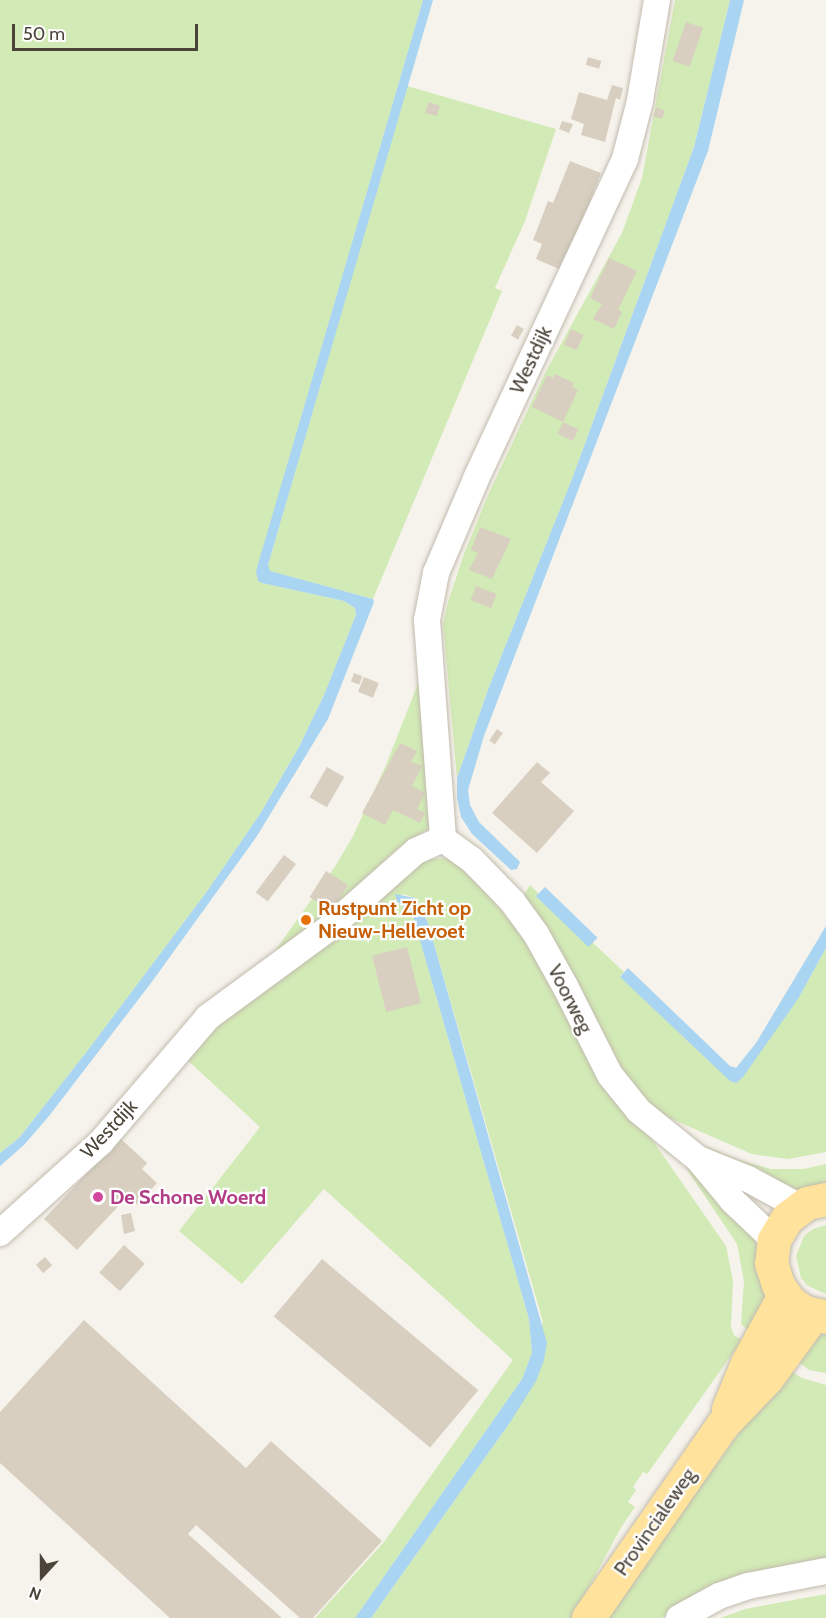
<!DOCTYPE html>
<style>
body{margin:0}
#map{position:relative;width:826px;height:1618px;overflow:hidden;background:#f6f3ec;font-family:Cabin,sans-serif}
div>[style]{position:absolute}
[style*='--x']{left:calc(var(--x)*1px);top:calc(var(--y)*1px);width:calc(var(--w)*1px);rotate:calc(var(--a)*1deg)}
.green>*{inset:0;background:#d2eab5}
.water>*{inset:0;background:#a9d4f2;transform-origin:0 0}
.building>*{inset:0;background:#d8cfc1;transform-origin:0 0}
.roads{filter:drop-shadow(0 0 2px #c2bbae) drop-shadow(0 0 2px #c2bbae)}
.minor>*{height:26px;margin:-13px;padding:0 13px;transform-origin:13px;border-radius:13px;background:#fff}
.major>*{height:33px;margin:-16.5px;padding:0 16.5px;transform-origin:16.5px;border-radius:16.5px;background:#ffe39c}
.dots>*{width:16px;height:16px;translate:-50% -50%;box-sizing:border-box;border:3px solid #fff;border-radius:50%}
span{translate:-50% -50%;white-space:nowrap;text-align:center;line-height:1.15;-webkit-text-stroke:4.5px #fff;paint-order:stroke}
.street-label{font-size:20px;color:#4b4439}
.food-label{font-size:20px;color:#c56008;font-weight:700}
.left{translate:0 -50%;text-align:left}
.hotel-label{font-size:20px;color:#b23c85;font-weight:700}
.north{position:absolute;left:12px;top:1546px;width:60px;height:60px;-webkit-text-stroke:4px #fff;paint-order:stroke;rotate:201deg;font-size:16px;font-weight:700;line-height:24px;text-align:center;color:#4b4439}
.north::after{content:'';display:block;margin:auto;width:21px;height:27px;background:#4b4439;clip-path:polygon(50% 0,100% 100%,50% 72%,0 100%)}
.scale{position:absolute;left:12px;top:24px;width:186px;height:27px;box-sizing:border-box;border:3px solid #4b4439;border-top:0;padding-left:8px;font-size:18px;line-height:21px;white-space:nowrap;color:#4b4439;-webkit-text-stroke:4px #fff;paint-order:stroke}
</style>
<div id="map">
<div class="green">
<div style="clip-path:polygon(0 0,423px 0,280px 490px,262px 583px,344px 601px,355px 608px,356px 615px,324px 695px,299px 747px,260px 814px,208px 890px,88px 1050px,19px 1138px,0 1153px)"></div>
<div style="clip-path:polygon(675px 0,730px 0,694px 147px,572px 479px,489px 687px,457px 778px,443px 624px,448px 602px,464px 554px,489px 493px,546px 371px,622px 233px,642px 178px)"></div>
<div style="clip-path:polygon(407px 86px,556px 129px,525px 221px,495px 288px,502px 291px,373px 599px,269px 571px,268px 565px)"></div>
<div style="clip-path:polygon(421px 676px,434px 825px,397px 849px,303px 936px,260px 972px,336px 865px,353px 836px,386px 765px)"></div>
<div style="clip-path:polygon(444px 858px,453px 860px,474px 878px,526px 940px,602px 1086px,651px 1138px,726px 1246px,733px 1281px,731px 1327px,734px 1335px,742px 1340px,660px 1456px,647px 1474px,643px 1472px,633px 1487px,636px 1490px,628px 1502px,635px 1507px,622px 1526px,572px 1618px,371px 1618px,511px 1421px,543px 1322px,428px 923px,415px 898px,403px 894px,398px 900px,413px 916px,529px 1319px,532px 1353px,522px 1379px,355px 1618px,315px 1618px,384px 1542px,513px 1360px,324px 1189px,242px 1284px,179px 1231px,260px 1127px,183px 1056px,213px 1025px,422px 860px)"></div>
<div style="clip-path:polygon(530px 885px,539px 894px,537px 897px,588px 946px,592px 942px,624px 972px,620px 976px,730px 1080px,798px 999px,826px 948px,826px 1152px,788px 1159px,752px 1154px,660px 1114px,638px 1094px,617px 1066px,526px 904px,524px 895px)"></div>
<div style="clip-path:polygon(702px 1145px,739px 1160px,771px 1169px,804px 1169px,826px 1164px,826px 1189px,812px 1192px,782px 1187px)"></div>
<div style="clip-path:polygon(684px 1165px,740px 1217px,753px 1235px,760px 1256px,766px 1288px,764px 1310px,754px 1335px,741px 1324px,744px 1281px,737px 1244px)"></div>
<div style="clip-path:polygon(826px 1225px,826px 1294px,808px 1286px,801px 1278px,796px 1256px,804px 1236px,813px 1229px)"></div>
<div style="clip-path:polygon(826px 1333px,826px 1373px,809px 1370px,793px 1358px,806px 1344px)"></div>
<div style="clip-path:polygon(786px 1368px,802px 1378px,826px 1385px,826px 1560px,683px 1603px,662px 1618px,606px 1618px)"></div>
<div style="clip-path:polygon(826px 1594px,826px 1618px,720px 1618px,745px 1609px)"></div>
</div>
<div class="water">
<div style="clip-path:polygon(423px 0,433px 0,268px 565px,270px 571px,373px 599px,374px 602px,328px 719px,257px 836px,151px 983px,49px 1116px,24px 1145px,0 1166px,0 1153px,19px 1138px,88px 1050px,208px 890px,260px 814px,299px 747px,324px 695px,356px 615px,355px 608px,344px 601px,262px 583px,258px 581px,256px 571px)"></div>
<div style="clip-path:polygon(730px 0,744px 0,708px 151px,484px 736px,468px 790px,470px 805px,479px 822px,520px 862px,517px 869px,511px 870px,472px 834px,461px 817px,457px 798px,457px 778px,489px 687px,572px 479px,694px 147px)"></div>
<div style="left:545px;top:887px;width:73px;height:13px;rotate:44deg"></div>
<div style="clip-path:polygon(395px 894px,415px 898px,428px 923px,547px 1343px,544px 1360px,536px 1381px,511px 1421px,371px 1618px,355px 1618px,522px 1379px,532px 1353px,529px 1319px,413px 916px,397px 901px)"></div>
<div style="clip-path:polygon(826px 926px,826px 948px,798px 999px,743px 1077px,736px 1083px,730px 1081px,620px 977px,628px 968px,730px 1066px,736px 1068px,756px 1043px)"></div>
</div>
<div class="building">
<div style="left:686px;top:22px;width:18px;height:41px;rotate:19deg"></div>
<div style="left:588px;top:57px;width:14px;height:8px;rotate:17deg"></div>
<div style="clip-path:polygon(612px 85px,623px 88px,620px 100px,616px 98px,605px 142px,581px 135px,584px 124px,571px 119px,579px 92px,607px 100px)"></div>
<div style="clip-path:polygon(429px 102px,440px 106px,437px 116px,425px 113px)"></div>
<div style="clip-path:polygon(657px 107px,665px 111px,662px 119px,653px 116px)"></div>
<div style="clip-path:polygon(562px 121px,573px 124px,569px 133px,559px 129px)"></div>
<div style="clip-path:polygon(570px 161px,601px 173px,569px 254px,566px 253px,559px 269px,536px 259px,542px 244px,533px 240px,548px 201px,553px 203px)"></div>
<div style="clip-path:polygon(609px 258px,637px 271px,618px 310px,622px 312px,614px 329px,593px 319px,602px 304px,590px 298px)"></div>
<div style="left:517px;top:325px;width:8px;height:12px;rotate:30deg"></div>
<div style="left:571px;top:329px;width:14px;height:17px;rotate:25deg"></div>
<div style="clip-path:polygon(555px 374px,574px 383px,572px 387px,578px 390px,563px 422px,532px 407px,547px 375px,553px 378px)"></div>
<div style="left:563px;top:422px;width:17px;height:13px;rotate:25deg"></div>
<div style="clip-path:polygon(480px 527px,511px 539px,492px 579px,469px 570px,478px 553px,471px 550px)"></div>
<div style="left:476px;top:586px;width:22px;height:15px;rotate:21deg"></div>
<div style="left:354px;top:673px;width:9px;height:9px;rotate:21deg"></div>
<div style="left:364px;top:677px;width:16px;height:16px;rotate:22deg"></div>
<div style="left:497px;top:729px;width:7px;height:14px;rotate:34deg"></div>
<div style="clip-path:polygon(400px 743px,417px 751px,411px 762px,422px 766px,412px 786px,425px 793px,417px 809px,425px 813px,420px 823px,393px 810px,385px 825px,362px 813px)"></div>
<div style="clip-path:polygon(537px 762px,550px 773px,541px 782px,574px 811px,537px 853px,492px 813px)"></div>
<div style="left:327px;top:767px;width:20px;height:35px;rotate:30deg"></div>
<div style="left:284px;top:855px;width:15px;height:47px;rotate:37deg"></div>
<div style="left:326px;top:871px;width:26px;height:31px;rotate:32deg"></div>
<div style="left:407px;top:947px;width:58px;height:36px;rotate:76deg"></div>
<div style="clip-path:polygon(120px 1138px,147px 1163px,142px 1169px,157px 1183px,137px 1205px,128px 1196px,77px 1250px,44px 1219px)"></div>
<div style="clip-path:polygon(131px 1213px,135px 1231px,124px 1234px,121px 1215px)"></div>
<div style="left:124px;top:1245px;width:28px;height:37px;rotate:42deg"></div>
<div style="left:45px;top:1257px;width:11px;height:12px;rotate:49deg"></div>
<div style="left:322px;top:1259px;width:204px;height:75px;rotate:40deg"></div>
<div style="clip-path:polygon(84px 1320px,246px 1468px,271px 1441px,382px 1541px,313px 1618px,300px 1618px,196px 1525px,188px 1534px,282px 1618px,170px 1618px,0 1463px,0 1412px)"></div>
</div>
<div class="roads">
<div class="minor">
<div style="--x:657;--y:0;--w:102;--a:99.6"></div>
<div style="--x:640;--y:101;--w:60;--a:104.5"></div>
<div style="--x:625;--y:159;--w:353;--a:115"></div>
<div style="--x:476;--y:479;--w:102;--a:113.1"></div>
<div style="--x:436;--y:573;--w:48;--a:100.8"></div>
<div style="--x:427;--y:620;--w:220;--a:85.8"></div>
<div style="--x:443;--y:839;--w:34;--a:36"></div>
<div style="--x:471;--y:859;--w:59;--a:45.7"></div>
<div style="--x:512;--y:901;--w:41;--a:54"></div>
<div style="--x:536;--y:934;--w:60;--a:60.9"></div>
<div style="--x:565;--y:986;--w:100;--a:63.2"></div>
<div style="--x:610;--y:1075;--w:46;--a:51.1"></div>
<div style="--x:639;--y:1111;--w:76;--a:39.1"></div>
<div style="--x:698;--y:1159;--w:53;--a:50.3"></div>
<div style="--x:732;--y:1200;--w:58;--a:43.6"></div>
<div style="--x:701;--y:1160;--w:51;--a:22"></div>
<div style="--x:748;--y:1179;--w:59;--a:28.3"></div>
<div style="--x:0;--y:1233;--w:136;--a:-42"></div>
<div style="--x:101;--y:1142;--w:165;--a:-49.4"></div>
<div style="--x:208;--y:1017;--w:150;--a:-36.3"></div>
<div style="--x:329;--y:928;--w:116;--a:-41.5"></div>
<div style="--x:416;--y:851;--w:30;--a:-24"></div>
<div style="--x:679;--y:1618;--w:46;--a:-28.8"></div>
<div style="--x:719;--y:1596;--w:31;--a:-19"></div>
<div style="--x:748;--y:1586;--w:79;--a:-10.9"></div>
</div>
<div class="major">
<div style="--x:826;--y:1199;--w:19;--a:168"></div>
<div style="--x:807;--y:1203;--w:25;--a:143"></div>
<div style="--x:787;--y:1218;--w:26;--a:121"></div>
<div style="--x:774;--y:1240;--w:23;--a:97"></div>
<div style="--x:771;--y:1263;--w:23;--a:72"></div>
<div style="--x:778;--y:1285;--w:21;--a:55"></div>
<div style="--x:790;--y:1302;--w:18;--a:34"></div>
<div style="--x:805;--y:1312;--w:22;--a:13"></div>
<div style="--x:728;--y:1409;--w:50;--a:-67.6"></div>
<div style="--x:747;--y:1363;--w:77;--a:-61.4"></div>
<div style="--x:588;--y:1618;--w:235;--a:-55.2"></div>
<div style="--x:722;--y:1425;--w:65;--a:-46.2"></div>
<div style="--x:767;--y:1378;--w:78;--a:-53.9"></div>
</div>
</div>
<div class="dots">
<div style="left:306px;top:920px;background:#e8710a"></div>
<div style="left:98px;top:1197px;background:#d1479c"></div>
</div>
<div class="street-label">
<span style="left:531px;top:360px;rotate:-65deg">Westdijk</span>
<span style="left:570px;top:999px;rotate:63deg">Voorweg</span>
<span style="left:109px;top:1129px;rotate:-47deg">Westdijk</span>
<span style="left:655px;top:1522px;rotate:-55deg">Provincialeweg</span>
</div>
<div class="food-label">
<span class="left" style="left:318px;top:920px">Rustpunt Zicht op<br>Nieuw-Hellevoet</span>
</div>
<div class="hotel-label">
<span class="left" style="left:110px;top:1197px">De Schone Woerd</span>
</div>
<div class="north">N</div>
<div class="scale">50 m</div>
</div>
